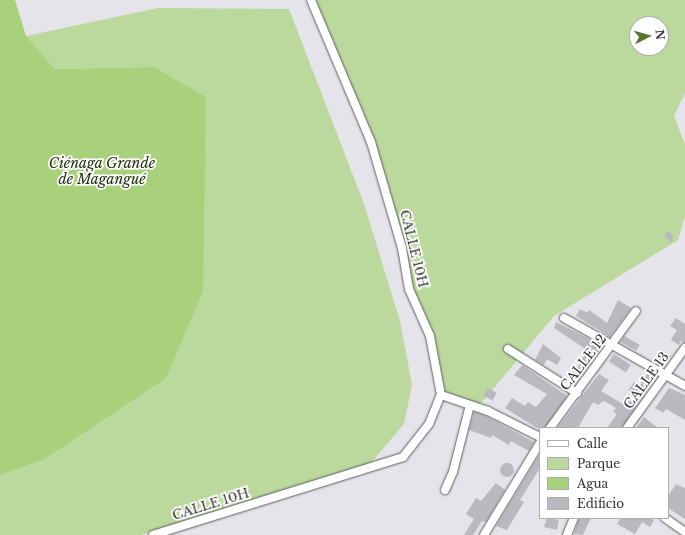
<!DOCTYPE html>
<meta charset="utf-8">
<style>
body{margin:0}
#map{position:relative;width:685px;height:535px;overflow:hidden;background:#e4e4ea;font-family:"Libre Baskerville",serif}
div>[style]{position:absolute}
[style*='--x']{left:calc(var(--x)*1px);top:calc(var(--y)*1px);width:calc(var(--w)*1px);rotate:calc(var(--a)*1deg)}
.green>*{inset:0;background:#bbd99d}
.water>*{inset:0;background:#a9d17c}
.building>*{inset:0;background:#bab9bf;transform-origin:0 0}
.round{border-radius:50%}
.roads{filter:drop-shadow(0 0 1px #5d5d62) drop-shadow(0 0 1px #5d5d62)}
.street>*{height:8px;margin:-4px;padding:0 4px;transform-origin:4px;border-radius:4px;background:#fff}
span{translate:-50% -50%;white-space:nowrap;text-align:center;line-height:1.15;-webkit-text-stroke:3.5px #fff;paint-order:stroke}
.street-label{font-size:13px;color:#333335}
.water-label{font-size:14px;color:#202f0c;font-style:italic}
.legend{position:absolute;left:539px;top:427px;width:130px;height:92px;box-sizing:border-box;background:#fff;border:1px solid #adadae;margin:0;padding:5px 7px;list-style:none;font-size:12px;color:#333335}
.legend li{display:flex;align-items:center;gap:8px;height:20px}
.legend b{width:20px;border:1px solid #adadae}
.north{position:absolute;left:629px;top:16px;width:40px;height:40px;box-sizing:border-box;background:#fff;border:1px solid #adadae;border-radius:50%;rotate:84deg;font-size:11px;font-weight:700;line-height:16px;text-align:center;color:#333335}
.north::after{content:'';display:block;margin:auto;width:14px;height:18px;background:#57772e;clip-path:polygon(50% 0,100% 100%,50% 72%,0 100%)}
</style>
<div id="map">
<div class="green">
<div style="clip-path:polygon(evenodd,313px 0,685px 0,685px 93px,674px 116px,685px 145px,685px 216px,678px 240px,554px 316px,478px 407px,443px 394px,432px 336px,412px 288px,374px 141px,313px 0,637px 24px,661px 24px,661px 48px,637px 48px,637px 24px)"></div>
<div style="clip-path:polygon(158px 8px,289px 9px,364px 204px,400px 321px,412px 385px,404px 424px,371px 463px,141px 535px,0 535px,0 475px,43px 460px,154px 67px,55px 69px,26px 36px)"></div>
</div>
<div class="water">
<div style="clip-path:polygon(0 0,15px 0,26px 36px,55px 69px,154px 67px,206px 97px,203px 291px,166px 378px,43px 460px,0 475px)"></div>
</div>
<div class="building">
<div style="clip-path:polygon(667px 231px,674px 236px,671px 242px,664px 237px)"></div>
<div style="clip-path:polygon(618px 300px,631px 308px,610px 337px,576px 316px,580px 309px,587px 313px,589px 310px,607px 323px)"></div>
<div style="clip-path:polygon(676px 318px,685px 324px,685px 343px,681px 341px,679px 345px,671px 340px,677px 330px,670px 326px)"></div>
<div style="clip-path:polygon(556px 322px,603px 346px,575px 385px,570px 382px,587px 350px,554px 328px)"></div>
<div style="left:624px;top:336px;width:18px;height:7px;rotate:29deg"></div>
<div style="clip-path:polygon(543px 344px,561px 358px,557px 365px,547px 359px,544px 365px,535px 360px)"></div>
<div style="left:662px;top:350px;width:11px;height:14px;rotate:34deg"></div>
<div style="left:614px;top:354px;width:20px;height:9px;rotate:33deg"></div>
<div style="clip-path:polygon(522px 365px,567px 396px,545px 428px,537px 428px,505px 408px,512px 398px,525px 406px,528px 402px,536px 407px,547px 394px,514px 375px)"></div>
<div style="clip-path:polygon(599px 374px,609px 380px,601px 391px,626px 406px,634px 394px,628px 391px,634px 382px,640px 386px,647px 374px,655px 379px,622px 428px,607px 428px,617px 414px,613px 412px,616px 408px,604px 401px,598px 405px,593px 402px,578px 428px,557px 428px)"></div>
<div style="left:488px;top:388px;width:10px;height:9px;rotate:29deg"></div>
<div style="clip-path:polygon(669px 388px,685px 395px,685px 420px,666px 409px,663px 413px,655px 408px)"></div>
<div style="clip-path:polygon(474px 412px,486px 416px,534px 442px,529px 451px,511px 441px,509px 445px,492px 435px,491px 438px,469px 430px)"></div>
<div style="clip-path:polygon(644px 417px,658px 428px,636px 428px)"></div>
<div style="clip-path:polygon(540px 454px,540px 468px,520px 500px,524px 502px,513px 520px,507px 530px,496px 526px)"></div>
<div class="round" style="left:500px;top:463px;width:14px;height:14px"></div>
<div style="clip-path:polygon(496px 483px,505px 490px,486px 522px,482px 521px,473px 535px,464px 535px,474px 519px,466px 514px,476px 498px,481px 501px)"></div>
<div style="clip-path:polygon(676px 484px,685px 488px,685px 519px,668px 508px,668px 496px)"></div>
<div style="clip-path:polygon(547px 518px,559px 520px,557px 530px,544px 527px)"></div>
<div style="clip-path:polygon(579px 518px,591px 518px,583px 535px,574px 534px)"></div>
<div style="clip-path:polygon(621px 518px,651px 518px,654px 520px,650px 527px,642px 522px,635px 534px,617px 524px)"></div>
</div>
<div class="roads">
<div class="street">
<div style="--x:564;--y:318;--w:139;--a:29.3"></div>
<div style="--x:508;--y:349;--w:82;--a:32.5"></div>
<div style="--x:441;--y:395;--w:50;--a:18.8"></div>
<div style="--x:488;--y:411;--w:58;--a:26.6"></div>
<div style="--x:550;--y:428;--w:145;--a:-53.7"></div>
<div style="--x:627;--y:428;--w:99;--a:-54.1"></div>
<div style="--x:445;--y:490;--w:20;--a:-66"></div>
<div style="--x:453;--y:472;--w:69;--a:-75.8"></div>
<div style="--x:665;--y:518;--w:24;--a:35"></div>
<div style="--x:153;--y:535;--w:262;--a:-17.3"></div>
<div style="--x:403;--y:457;--w:42;--a:-51.8"></div>
<div style="--x:429;--y:424;--w:31;--a:-68"></div>
<div style="--x:441;--y:395;--w:60;--a:-100.6"></div>
<div style="--x:430;--y:336;--w:51;--a:-114.1"></div>
<div style="--x:409;--y:289;--w:42;--a:-99.7"></div>
<div style="--x:402;--y:248;--w:110;--a:-106.3"></div>
<div style="--x:371;--y:142;--w:154;--a:-112.9"></div>
<div style="--x:484;--y:535;--w:108;--a:-58.7"></div>
<div style="--x:567;--y:535;--w:18;--a:-68"></div>
</div>
</div>
<div class="street-label">
<span style="left:413px;top:249px;rotate:76deg">CALLE 10H</span>
<span style="left:584px;top:363px;rotate:-53deg">CALLE 12</span>
<span style="left:647px;top:381px;rotate:-54deg">CALLE 13</span>
<span style="left:211px;top:505px;rotate:-17deg">CALLE 10H</span>
</div>
<div class="water-label">
<span style="left:102px;top:171px">Ciénaga Grande<br>de Magangué</span>
</div>
<ul class="legend">
<li><b style="height:5px;background:#fff"></b>Calle</li>
<li><b style="height:11px;background:#bbd99d"></b>Parque</li>
<li><b style="height:11px;background:#a9d17c"></b>Agua</li>
<li><b style="height:11px;background:#bab9bf"></b>Edificio</li>
</ul>
<div class="north">N</div>
</div>
